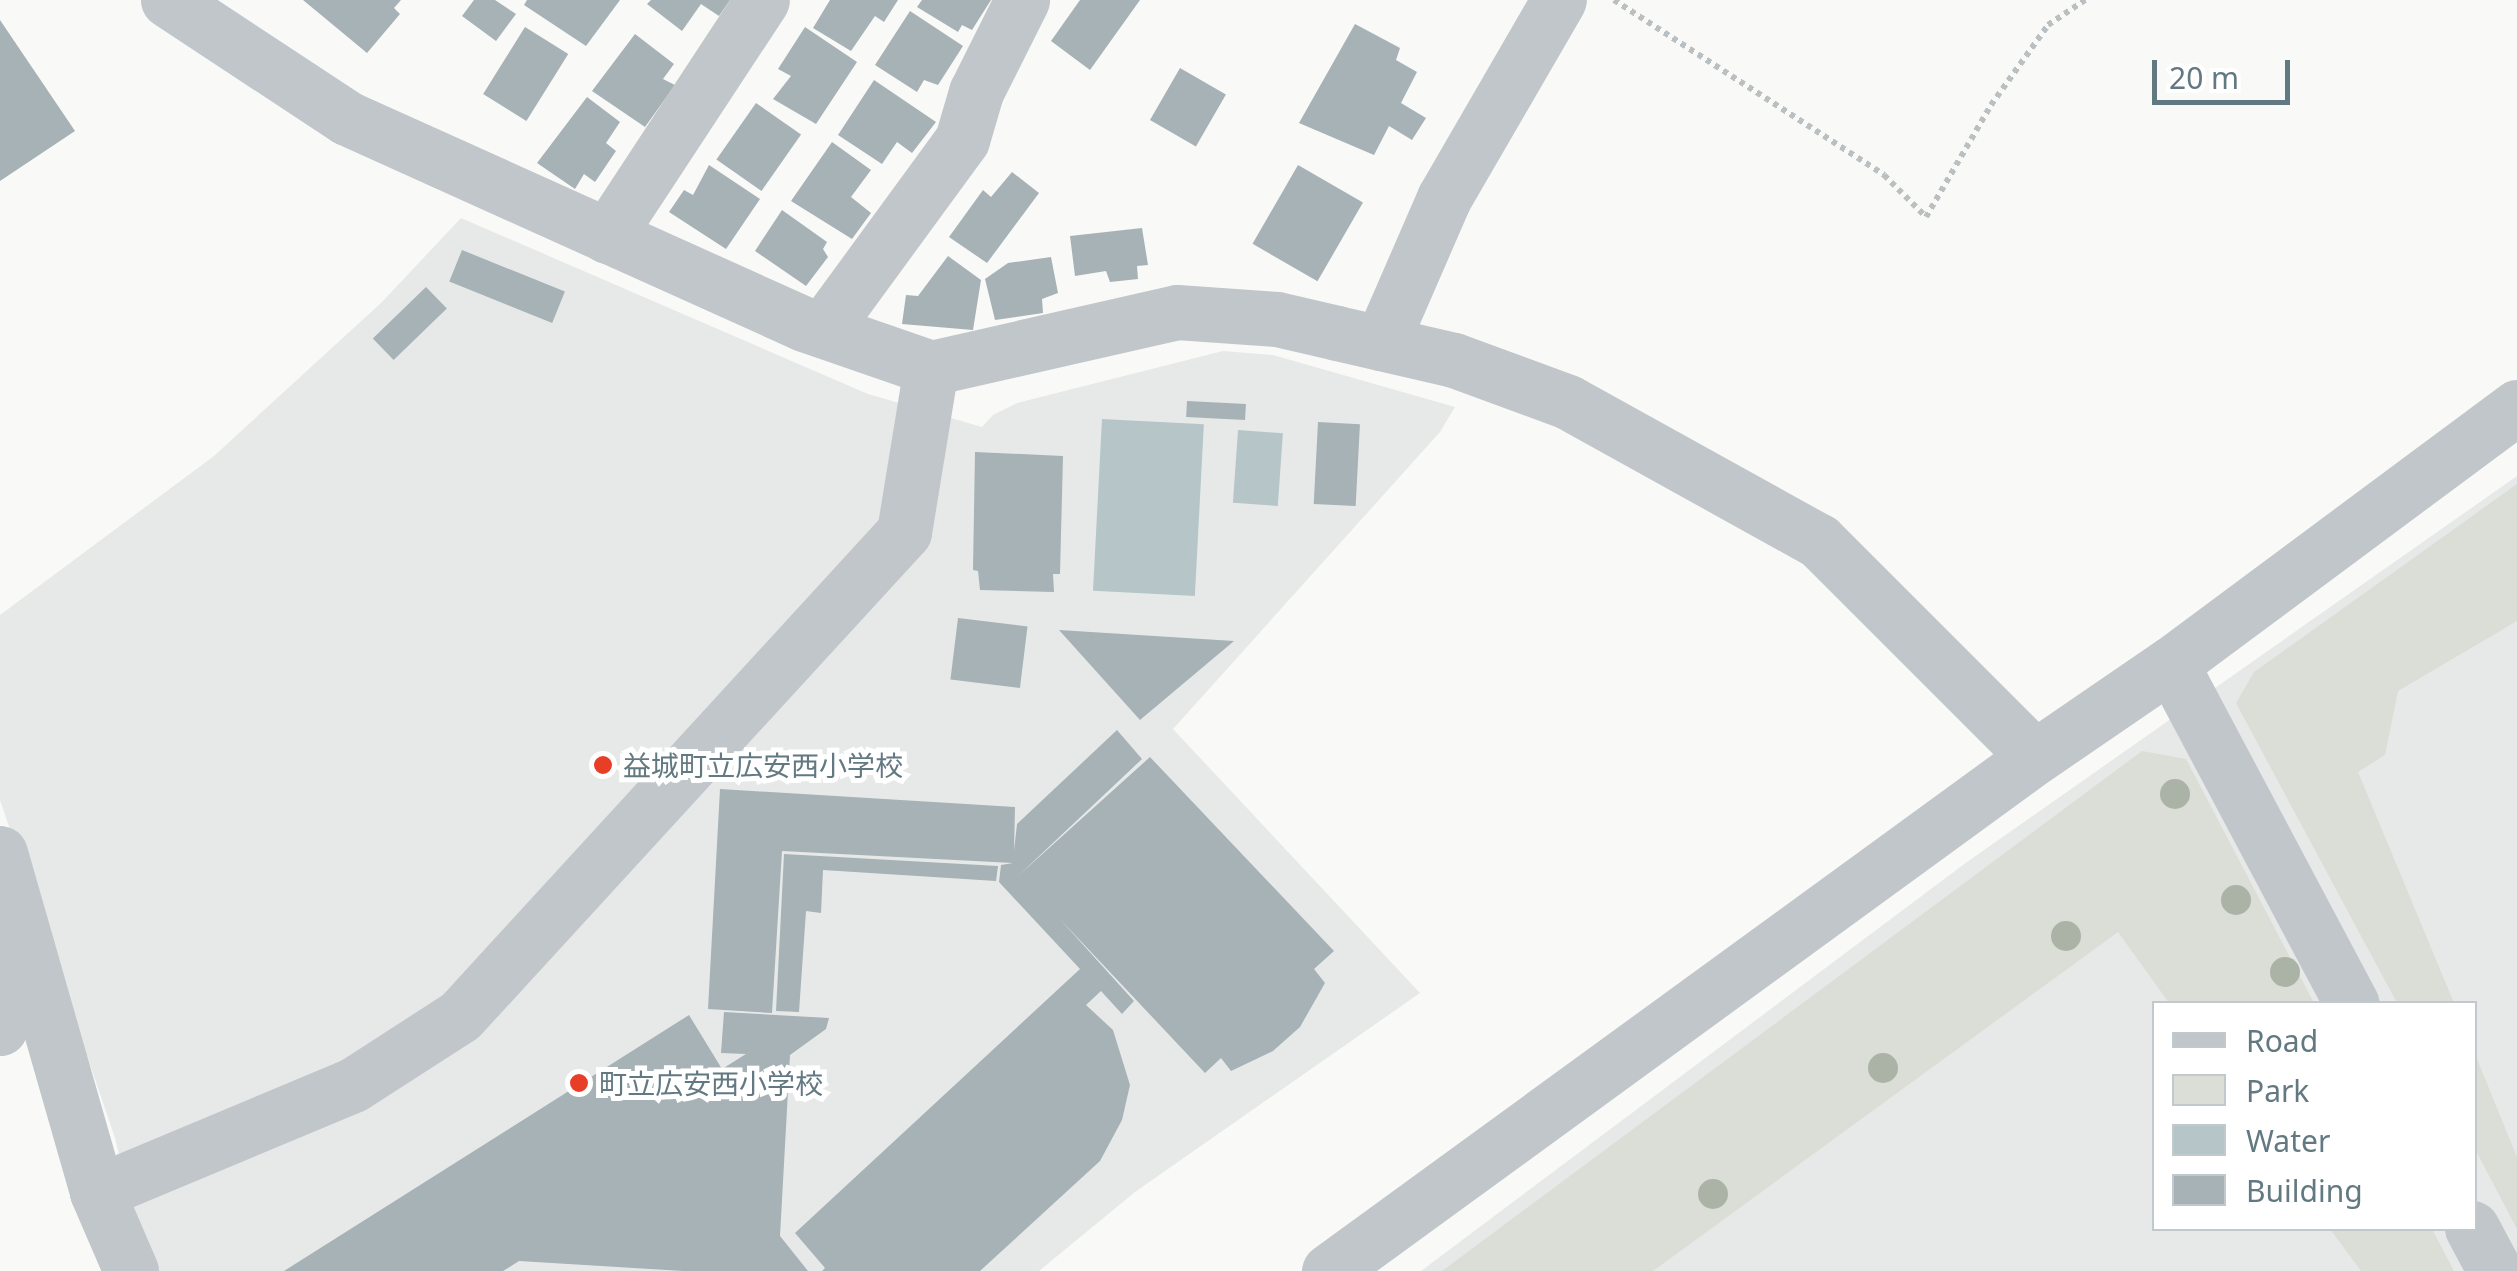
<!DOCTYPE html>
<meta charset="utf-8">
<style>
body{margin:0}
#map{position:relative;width:2517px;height:1271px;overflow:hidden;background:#f9f9f7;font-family:"Noto Sans","Noto Sans JP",sans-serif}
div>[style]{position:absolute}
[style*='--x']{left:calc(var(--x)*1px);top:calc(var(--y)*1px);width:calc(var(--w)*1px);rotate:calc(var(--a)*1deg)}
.built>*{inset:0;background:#e7e9e8}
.green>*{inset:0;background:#daded6}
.water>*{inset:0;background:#b6c6c8;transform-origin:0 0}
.building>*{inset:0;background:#a6b2b6;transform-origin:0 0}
.path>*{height:6px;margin-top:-3px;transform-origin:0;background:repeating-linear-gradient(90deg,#babfc1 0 5px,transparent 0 10px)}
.minor>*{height:55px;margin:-27.5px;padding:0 27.5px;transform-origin:27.5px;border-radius:27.5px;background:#c0c6c9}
.trees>*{width:30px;height:30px;margin:-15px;border-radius:50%;background:#aab3a6}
.dots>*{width:28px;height:28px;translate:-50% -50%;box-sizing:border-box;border:5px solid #fff;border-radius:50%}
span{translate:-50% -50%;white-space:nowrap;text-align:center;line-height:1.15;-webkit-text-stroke:10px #fff;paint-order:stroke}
.poi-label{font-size:28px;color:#637982}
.left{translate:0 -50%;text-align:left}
.legend{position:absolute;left:2152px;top:1001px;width:325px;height:230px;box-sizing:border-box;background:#fff;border:2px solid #c1c9cd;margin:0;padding:12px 18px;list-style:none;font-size:30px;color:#637982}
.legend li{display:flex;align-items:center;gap:20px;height:50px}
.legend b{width:50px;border:2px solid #c1c9cd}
.scale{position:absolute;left:2152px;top:60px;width:138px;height:45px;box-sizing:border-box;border:5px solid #637982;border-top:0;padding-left:12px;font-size:30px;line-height:35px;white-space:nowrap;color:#637982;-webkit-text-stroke:8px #fff;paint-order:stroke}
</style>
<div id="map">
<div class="built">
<div style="clip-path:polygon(461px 218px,868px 394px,982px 427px,993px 415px,1017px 403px,1223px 351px,1273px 355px,1455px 407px,1440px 432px,1173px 729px,1420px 993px,1135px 1192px,1039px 1271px,148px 1271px,115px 1138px,0 800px,0 615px,214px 456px,382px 302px)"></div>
<div style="clip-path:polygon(evenodd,2517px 476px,2517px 1271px,1421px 1271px,1967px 862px,2517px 476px,2154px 1004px,2474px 1004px,2474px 1228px,2154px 1228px,2154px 1004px)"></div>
</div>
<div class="green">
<div style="clip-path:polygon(2517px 484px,2517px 621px,2398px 691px,2385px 755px,2358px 772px,2454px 1003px,2397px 1003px,2236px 703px,2254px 672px)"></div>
<div style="clip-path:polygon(2142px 751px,2186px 759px,2314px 1003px,2169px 1003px,2118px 932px,1653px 1271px,1442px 1271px)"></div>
<div style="clip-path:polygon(2475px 1054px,2517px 1157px,2517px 1229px,2475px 1149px)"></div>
<div style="clip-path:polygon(2330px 1229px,2432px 1229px,2454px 1271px,2361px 1271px)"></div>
</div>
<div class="water">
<div style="left:1102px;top:419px;width:102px;height:172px;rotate:3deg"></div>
<div style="left:1238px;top:430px;width:45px;height:73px;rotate:4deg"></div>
</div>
<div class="building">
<div style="clip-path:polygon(303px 0,401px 0,394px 8px,400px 14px,367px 53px)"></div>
<div style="clip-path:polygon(474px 0,495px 0,516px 14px,496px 41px,462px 16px)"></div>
<div style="clip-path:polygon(527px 0,620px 0,586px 46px,524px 5px)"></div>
<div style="clip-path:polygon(651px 0,730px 0,719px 16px,701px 4px,682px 31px,647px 4px)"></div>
<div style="clip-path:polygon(830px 0,898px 0,884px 22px,875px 16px,851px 51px,813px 28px)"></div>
<div style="clip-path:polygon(922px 0,991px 0,972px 30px,962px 25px,958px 32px,917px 7px)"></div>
<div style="clip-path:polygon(1080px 0,1140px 0,1090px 70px,1051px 41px)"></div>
<div style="clip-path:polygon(910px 11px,963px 46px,938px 85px,924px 80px,917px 92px,875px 65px)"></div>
<div style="clip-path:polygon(0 20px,75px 131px,0 181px)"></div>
<div style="clip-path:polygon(1355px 24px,1400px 48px,1396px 60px,1417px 72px,1401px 103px,1426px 118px,1412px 140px,1389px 126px,1374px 155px,1299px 123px)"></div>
<div style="left:525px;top:27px;width:51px;height:79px;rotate:32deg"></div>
<div style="clip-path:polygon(805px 27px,857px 62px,816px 124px,773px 99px,791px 76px,778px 69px)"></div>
<div style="clip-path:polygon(635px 34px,674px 64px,663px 79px,675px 85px,645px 127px,592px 91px)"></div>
<div style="left:1180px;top:68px;width:53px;height:60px;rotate:30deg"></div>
<div style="clip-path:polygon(874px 80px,936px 122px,912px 153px,897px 142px,882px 164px,838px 135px)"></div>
<div style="clip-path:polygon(587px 97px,620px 122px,606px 143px,616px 151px,595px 182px,584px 174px,575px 189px,537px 163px)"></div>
<div style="left:756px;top:103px;width:55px;height:69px;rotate:35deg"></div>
<div style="clip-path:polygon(832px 142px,871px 170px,851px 197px,871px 213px,852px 239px,791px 201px)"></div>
<div style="clip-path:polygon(709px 165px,760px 199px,726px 249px,669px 212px,684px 190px,693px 195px)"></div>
<div style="left:1298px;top:165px;width:75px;height:91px;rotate:30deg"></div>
<div style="clip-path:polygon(1012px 172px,1039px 193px,987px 263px,949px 237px,983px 190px,991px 197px)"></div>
<div style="clip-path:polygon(782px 210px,827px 242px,823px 249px,828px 257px,806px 286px,755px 251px)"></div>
<div style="clip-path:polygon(1142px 228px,1148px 265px,1137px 266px,1138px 279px,1110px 282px,1106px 271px,1075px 276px,1070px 236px)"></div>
<div style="left:462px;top:250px;width:111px;height:34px;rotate:22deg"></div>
<div style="clip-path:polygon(948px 256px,981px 280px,973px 330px,902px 324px,906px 295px,918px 296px)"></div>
<div style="clip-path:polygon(1051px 257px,1058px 293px,1042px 299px,1043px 313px,995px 320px,985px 279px,1008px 263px)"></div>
<div style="left:426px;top:287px;width:30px;height:74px;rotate:46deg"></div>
<div style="left:1187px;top:401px;width:59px;height:16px;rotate:3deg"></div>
<div style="left:1318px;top:422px;width:42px;height:82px;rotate:3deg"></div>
<div style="clip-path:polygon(975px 452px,1063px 456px,1060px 574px,1053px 574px,1054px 592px,980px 590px,978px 571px,973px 570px)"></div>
<div style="left:958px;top:618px;width:70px;height:62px;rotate:7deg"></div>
<div style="clip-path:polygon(1059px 630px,1234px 641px,1140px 720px)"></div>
<div style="clip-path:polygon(1117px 730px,1142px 759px,1018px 876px,1150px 757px,1334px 951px,1314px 969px,1325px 983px,1300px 1027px,1273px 1051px,1231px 1071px,1221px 1058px,1205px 1073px,1058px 917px,1134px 1001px,1122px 1014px,1101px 991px,1086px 1005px,1113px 1030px,1130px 1085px,1122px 1120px,1100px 1161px,980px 1271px,822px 1271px,825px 1268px,795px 1233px,1080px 969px,999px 882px,1001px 865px,1013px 863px,782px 851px,772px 1013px,708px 1009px,720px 789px,1015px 807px,1014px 851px,1017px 824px)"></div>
<div style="clip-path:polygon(784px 854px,998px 866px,996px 881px,823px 870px,821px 913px,806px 911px,799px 1012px,776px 1011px)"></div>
<div style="clip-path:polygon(724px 1012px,829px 1018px,826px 1029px,790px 1055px,780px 1236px,808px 1271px,683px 1271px,519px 1261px,503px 1271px,284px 1271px,689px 1015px,722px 1069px,746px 1054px,721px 1053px)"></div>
</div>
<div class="path">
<div style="--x:1614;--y:0;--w:322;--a:32.9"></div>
<div style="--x:1884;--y:175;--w:59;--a:45"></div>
<div style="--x:1926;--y:217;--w:129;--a:-59.9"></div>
<div style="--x:1991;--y:105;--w:98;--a:-54.5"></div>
<div style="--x:2048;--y:25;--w:45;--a:-34"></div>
</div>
<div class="minor">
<div style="--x:168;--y:0;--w:214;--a:33.4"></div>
<div style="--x:347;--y:118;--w:501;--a:24.26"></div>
<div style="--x:804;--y:324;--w:134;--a:19.1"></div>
<div style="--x:931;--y:368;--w:252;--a:-12.8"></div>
<div style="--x:1177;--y:312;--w:100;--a:4"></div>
<div style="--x:1277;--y:319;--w:62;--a:13.1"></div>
<div style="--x:1337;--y:333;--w:120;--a:13"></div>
<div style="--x:1454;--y:360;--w:121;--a:20.2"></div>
<div style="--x:1568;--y:402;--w:287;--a:29"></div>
<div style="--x:1819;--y:541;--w:305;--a:45"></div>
<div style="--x:607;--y:236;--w:282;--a:-56.7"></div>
<div style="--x:823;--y:330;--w:235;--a:-53.8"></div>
<div style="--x:962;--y:140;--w:50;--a:-73.7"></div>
<div style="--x:976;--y:92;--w:103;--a:-63.4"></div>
<div style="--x:1381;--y:343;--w:158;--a:-66.5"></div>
<div style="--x:1444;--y:198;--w:229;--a:-59.9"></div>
<div style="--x:2171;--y:664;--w:385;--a:62"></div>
<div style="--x:0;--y:853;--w:353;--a:74"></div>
<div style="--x:97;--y:1192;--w:86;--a:66.7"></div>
<div style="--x:0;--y:1028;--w:97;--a:-79.3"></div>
<div style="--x:97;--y:1192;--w:277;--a:-22.7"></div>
<div style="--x:353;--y:1085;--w:127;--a:-32.8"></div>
<div style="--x:460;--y:1016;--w:657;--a:-47.47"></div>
<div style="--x:904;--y:532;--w:166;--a:-80.7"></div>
<div style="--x:2472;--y:1228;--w:49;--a:61.9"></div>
<div style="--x:1329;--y:1271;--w:873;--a:-36.06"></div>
<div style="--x:2035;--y:757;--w:165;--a:-34.4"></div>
<div style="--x:2171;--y:664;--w:431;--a:-36.6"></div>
</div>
<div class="trees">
<div style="left:2175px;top:794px"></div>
<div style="left:2236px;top:900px"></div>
<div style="left:2066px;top:936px"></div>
<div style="left:2285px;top:972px"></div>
<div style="left:1883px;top:1068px"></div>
<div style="left:1713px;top:1194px"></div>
</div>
<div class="dots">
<div style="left:603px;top:765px;background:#e83e28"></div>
<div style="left:579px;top:1083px;background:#e83e28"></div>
</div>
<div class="poi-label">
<span class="left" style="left:623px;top:765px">益城町立広安西小学校</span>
<span class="left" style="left:599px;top:1083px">町立広安西小学校</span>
</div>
<ul class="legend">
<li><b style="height:12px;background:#c0c6c9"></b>Road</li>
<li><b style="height:28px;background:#daded6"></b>Park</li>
<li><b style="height:28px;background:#b6c6c8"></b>Water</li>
<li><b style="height:28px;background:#a6b2b6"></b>Building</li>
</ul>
<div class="scale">20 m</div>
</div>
